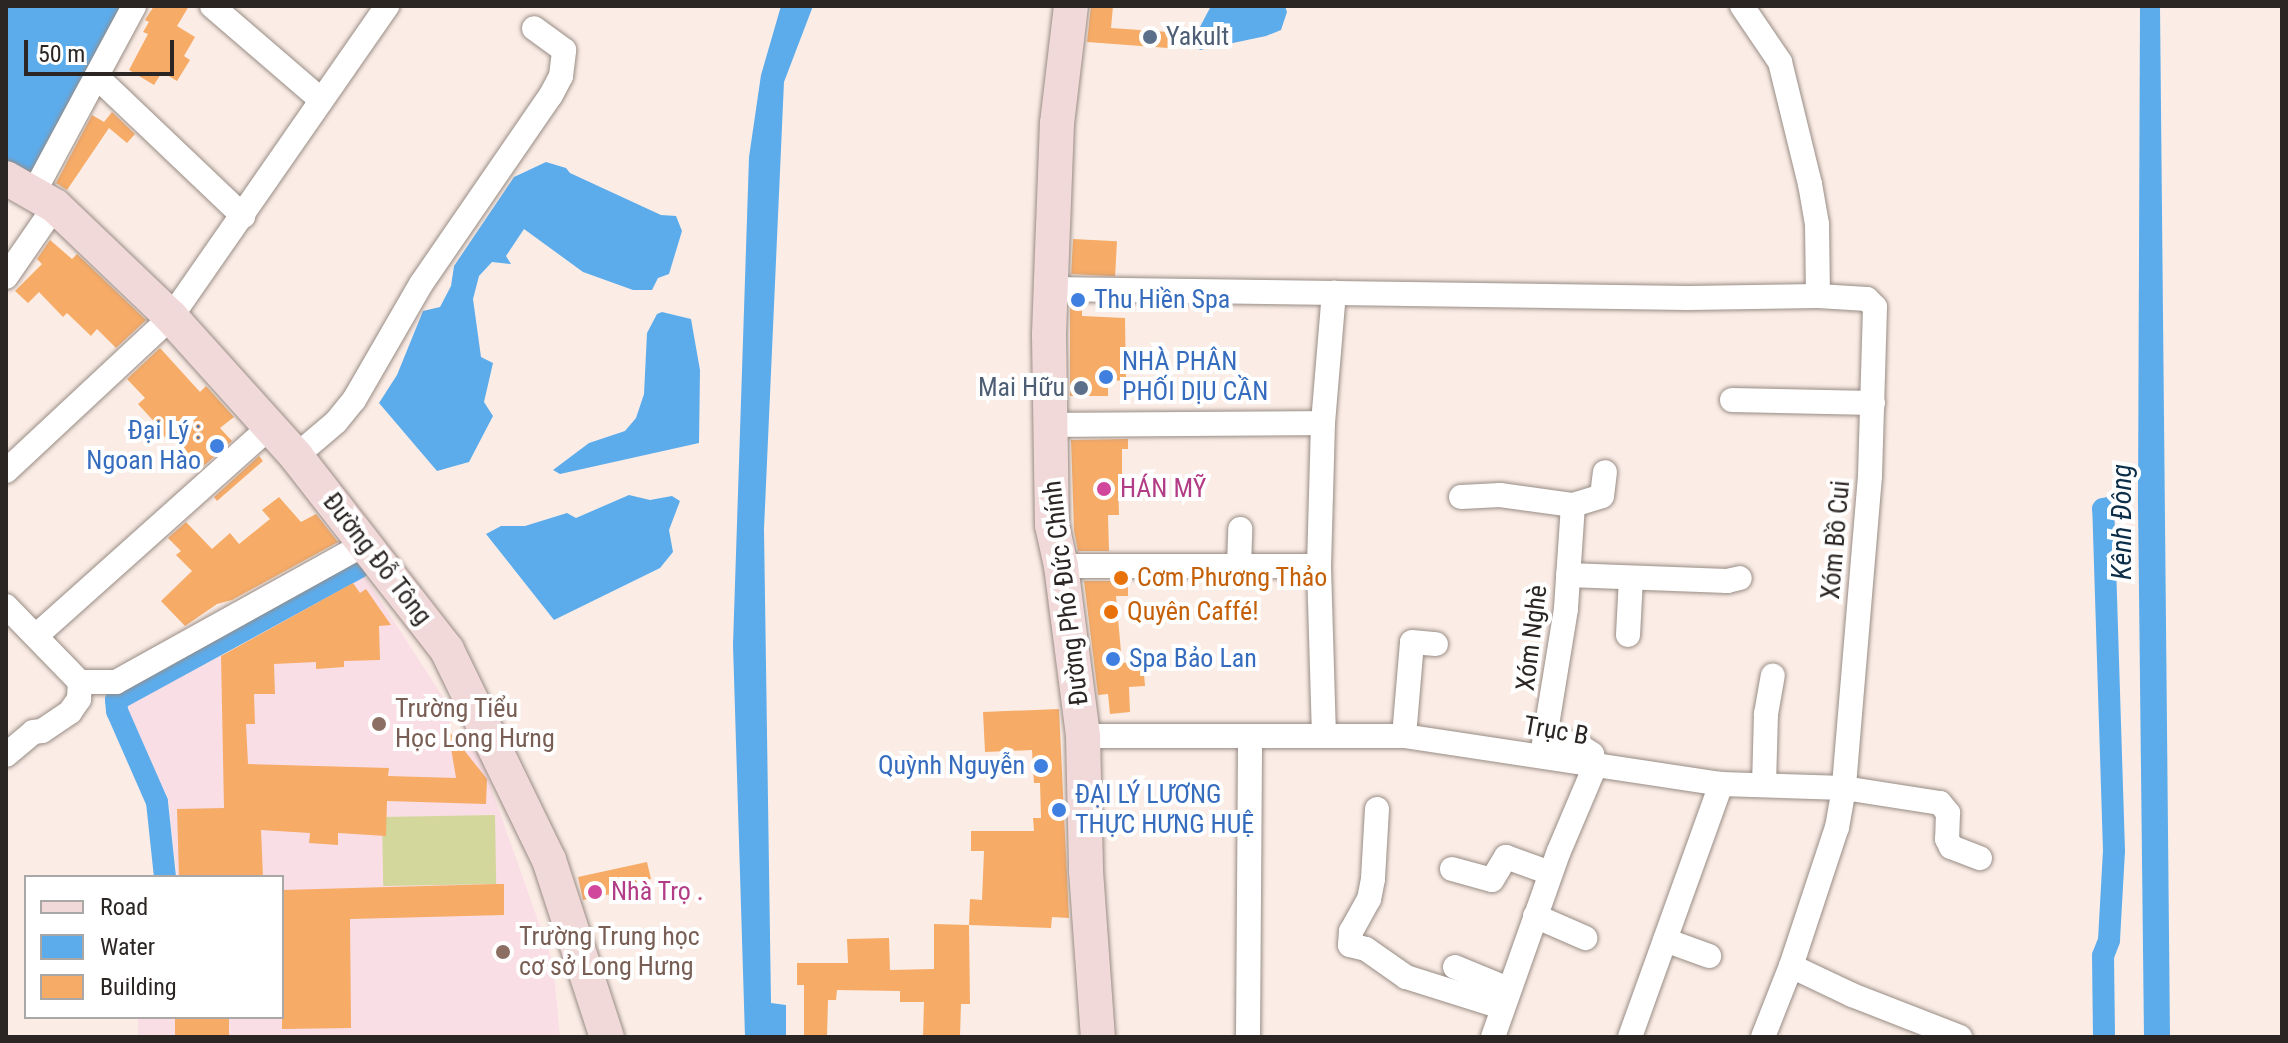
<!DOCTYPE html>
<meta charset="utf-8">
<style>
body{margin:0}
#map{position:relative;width:2288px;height:1043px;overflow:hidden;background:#fbede6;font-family:"Roboto Condensed",sans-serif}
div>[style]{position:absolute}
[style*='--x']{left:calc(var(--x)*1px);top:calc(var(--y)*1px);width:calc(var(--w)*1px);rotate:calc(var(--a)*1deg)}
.education>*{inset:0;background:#f9dee5}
.green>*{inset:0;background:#d4d79b;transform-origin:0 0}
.water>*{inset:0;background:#5cacec}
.canal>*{height:22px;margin:-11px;padding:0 11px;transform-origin:11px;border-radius:11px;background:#5cacec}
.building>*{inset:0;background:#f6ab67;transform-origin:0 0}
.roads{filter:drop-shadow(0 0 2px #988c85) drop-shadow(0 0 2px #988c85)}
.street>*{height:24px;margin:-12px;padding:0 12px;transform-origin:12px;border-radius:12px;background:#fff}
.secondary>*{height:34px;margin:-17px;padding:0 17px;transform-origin:17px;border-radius:17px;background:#f2d9d9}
.dots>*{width:22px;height:22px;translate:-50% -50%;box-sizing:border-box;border:4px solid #fff;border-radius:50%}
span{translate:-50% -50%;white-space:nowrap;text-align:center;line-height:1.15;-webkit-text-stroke:8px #fff;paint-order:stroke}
.service-label{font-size:26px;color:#4e5e75}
.left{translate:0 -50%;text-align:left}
.right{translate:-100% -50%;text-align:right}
.shop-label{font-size:26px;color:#366cbe}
.hotel-label{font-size:26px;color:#b23c85}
.street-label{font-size:26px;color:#2b2624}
.food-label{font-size:26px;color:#c56008}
.education-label{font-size:26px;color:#785e54}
.water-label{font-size:28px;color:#0c2e48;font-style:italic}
.frame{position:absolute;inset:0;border:8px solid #2b2624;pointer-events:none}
.legend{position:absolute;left:24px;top:875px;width:260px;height:144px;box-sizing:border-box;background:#fff;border:2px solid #aaa8a7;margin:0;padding:10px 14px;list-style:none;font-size:24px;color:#2b2624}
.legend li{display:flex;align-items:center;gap:16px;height:40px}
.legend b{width:40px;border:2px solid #aaa8a7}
.scale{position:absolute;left:24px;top:40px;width:150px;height:36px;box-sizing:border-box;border:4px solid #2b2624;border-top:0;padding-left:10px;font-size:24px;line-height:28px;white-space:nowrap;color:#2b2624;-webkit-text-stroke:6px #fff;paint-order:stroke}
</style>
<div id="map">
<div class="education">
<div style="clip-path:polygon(364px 575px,450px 708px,450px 733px,480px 756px,553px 963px,560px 1037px,138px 1037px,138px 1017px,282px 1017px,282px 877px,177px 877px,168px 798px,121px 708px,232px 650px)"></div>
</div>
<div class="green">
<div style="left:495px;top:815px;width:69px;height:113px;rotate:89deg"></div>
</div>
<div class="water">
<div style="clip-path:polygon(6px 6px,121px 6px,29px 188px,6px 171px)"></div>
<div style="clip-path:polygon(781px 6px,813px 6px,784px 82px,764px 529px,771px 1003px,786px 1005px,786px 1037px,745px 1037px,733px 645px,749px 157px,761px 75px)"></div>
<div style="clip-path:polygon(1211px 6px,1285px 6px,1287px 12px,1281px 30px,1266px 36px,1200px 50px,1192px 42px)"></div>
<div style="clip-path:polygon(2140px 6px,2160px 6px,2170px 1037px,2144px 1037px,2138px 502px)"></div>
<div style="clip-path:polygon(546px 162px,566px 168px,570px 173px,661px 215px,676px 216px,682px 231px,669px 274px,658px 278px,652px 290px,633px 290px,583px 272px,524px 229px,506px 256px,511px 264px,492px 262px,479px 276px,473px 299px,481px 357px,493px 363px,484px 402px,493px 416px,469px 462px,437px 471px,379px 403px,397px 375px,423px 311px,440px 307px,451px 286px,454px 266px,514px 177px)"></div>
<div style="clip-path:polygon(662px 312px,691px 319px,700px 370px,699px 443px,560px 474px,553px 470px,589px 443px,625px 431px,636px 418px,644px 394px,647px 333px,657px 314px)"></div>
<div style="clip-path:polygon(629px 495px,650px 500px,672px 496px,680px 501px,669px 530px,673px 552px,660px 568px,554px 620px,486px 534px,501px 526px,525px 526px,567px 513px,576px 518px)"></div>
</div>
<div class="canal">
<div style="--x:165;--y:877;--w:75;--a:-96.1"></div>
<div style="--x:157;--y:802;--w:99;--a:-113.7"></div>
<div style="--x:117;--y:711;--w:11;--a:-95"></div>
<div style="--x:116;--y:700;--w:276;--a:-28.6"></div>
<div style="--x:2104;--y:1037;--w:81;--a:-90.7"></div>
<div style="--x:2103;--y:956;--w:17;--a:-69"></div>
<div style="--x:2109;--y:940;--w:89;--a:-86.8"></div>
<div style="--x:2114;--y:851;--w:342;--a:-91.8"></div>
<div style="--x:2103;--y:509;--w:16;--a:-11"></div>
</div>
<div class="building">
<div style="clip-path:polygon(154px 6px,189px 6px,177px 26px,195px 37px,184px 56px,190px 60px,177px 81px,162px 72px,154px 85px,129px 70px,148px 34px,143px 32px,149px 22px,145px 20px)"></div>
<div style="clip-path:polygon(1091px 6px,1113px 6px,1111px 28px,1169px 32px,1168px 48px,1087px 42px)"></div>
<div style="clip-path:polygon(112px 112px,135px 134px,127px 143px,109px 128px,67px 190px,56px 183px,92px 115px,104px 122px)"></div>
<div style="left:1073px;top:239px;width:44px;height:35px;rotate:3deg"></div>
<div style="clip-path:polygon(50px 240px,72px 259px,77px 254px,146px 320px,116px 348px,97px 329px,91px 336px,67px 313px,63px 317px,39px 292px,28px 303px,15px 291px,42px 264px,37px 259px)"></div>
<div style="clip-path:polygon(1070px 304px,1082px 304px,1082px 316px,1125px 318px,1126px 381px,1108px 380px,1108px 396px,1070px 396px)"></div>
<div style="clip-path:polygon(160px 348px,200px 392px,206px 386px,234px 417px,220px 428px,232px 441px,199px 470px,173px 439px,170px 442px,158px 430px,160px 428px,138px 404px,145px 398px,127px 379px)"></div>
<div style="clip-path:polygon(1128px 439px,1128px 449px,1122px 449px,1122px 474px,1118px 474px,1119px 515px,1108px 515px,1109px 551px,1078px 551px,1074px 530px,1071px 440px)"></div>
<div style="clip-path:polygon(259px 456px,263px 461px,217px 501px,214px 497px)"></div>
<div style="clip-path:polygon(279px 497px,301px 522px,316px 514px,338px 542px,232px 600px,217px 604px,185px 626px,161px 601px,192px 571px,176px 555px,181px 551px,168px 538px,186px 522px,212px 549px,230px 533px,239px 544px,270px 519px,262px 510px)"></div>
<div style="clip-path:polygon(1084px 581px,1128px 581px,1128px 596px,1116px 596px,1122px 663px,1143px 661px,1145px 686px,1129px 687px,1130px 712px,1110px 714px,1108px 694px,1098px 695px)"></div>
<div style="clip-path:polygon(353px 583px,360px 593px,366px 589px,391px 625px,379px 626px,380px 660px,344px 661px,344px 667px,316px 669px,316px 662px,274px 664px,275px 694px,254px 694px,255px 724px,246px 724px,248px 764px,389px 768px,388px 776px,456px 778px,448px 730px,487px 779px,486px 804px,387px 801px,386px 836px,338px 833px,338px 845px,309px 843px,310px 833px,261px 830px,263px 877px,179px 877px,177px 809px,224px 808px,221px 656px)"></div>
<div style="clip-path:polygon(1059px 709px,1069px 918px,1052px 917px,1051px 928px,969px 925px,970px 1004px,961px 1004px,960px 1037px,923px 1037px,924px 1002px,900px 1002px,900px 991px,837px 990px,836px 1000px,828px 1000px,827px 1037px,804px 1037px,804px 985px,797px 985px,797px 963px,848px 963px,847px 939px,889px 938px,890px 970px,934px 969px,934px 924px,969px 925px,970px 899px,982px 900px,984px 851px,971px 851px,971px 831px,1034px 831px,1033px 818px,1041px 818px,1040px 783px,1034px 783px,1032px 750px,985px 752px,983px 712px)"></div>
<div style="clip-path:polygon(647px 862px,651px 879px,637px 882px,639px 888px,583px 900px,578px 877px)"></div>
<div style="clip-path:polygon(496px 884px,504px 884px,504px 915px,350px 919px,351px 1028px,282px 1029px,282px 890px)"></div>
<div style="left:175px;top:1017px;width:54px;height:20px"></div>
</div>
<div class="roads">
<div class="street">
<div style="--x:212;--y:6;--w:143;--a:40.7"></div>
<div style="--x:1742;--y:6;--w:68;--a:55.8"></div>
<div style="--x:1780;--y:62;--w:126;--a:76.2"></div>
<div style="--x:1810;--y:184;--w:41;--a:80.1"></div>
<div style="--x:1817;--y:224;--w:72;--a:89.2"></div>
<div style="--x:97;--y:77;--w:202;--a:43.6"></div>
<div style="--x:34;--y:192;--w:211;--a:-61.7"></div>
<div style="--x:6;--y:277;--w:86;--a:-55.4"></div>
<div style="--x:1051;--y:289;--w:637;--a:0.81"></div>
<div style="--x:1688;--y:298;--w:130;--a:-0.9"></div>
<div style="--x:1818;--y:296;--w:49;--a:3.5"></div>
<div style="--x:1867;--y:299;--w:11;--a:45"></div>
<div style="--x:1875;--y:307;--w:169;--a:91.7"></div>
<div style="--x:1870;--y:476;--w:313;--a:94.8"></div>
<div style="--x:1844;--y:788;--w:40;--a:100"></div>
<div style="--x:1837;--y:827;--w:146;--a:108.3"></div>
<div style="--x:1791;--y:966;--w:76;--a:111.5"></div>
<div style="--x:1732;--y:400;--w:141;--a:1.2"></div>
<div style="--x:1051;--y:425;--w:272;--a:-0.4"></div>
<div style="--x:296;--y:456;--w:52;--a:-40.4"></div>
<div style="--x:336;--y:422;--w:28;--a:-51"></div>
<div style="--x:354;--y:400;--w:134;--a:-60"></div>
<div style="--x:421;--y:284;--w:229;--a:-55.5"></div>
<div style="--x:551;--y:95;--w:21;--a:-62"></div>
<div style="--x:561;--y:76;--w:26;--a:-83"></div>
<div style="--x:564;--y:50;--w:37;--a:-144"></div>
<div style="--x:6;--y:471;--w:226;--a:-43"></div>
<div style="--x:171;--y:317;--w:379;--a:-55.2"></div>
<div style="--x:1461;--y:497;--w:39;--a:-3"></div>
<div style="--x:1500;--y:495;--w:74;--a:7.8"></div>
<div style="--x:1573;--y:505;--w:104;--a:93.9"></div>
<div style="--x:1566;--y:609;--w:148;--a:99.3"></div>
<div style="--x:1573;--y:505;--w:30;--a:-17"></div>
<div style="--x:1602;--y:496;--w:24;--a:-83"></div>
<div style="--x:1061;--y:566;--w:258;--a:0"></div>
<div style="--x:1239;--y:566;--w:37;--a:-88"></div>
<div style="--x:1568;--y:575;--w:159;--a:2.2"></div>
<div style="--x:1727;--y:581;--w:13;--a:-13"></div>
<div style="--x:6;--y:606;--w:106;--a:45.8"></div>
<div style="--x:80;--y:682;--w:36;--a:0"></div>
<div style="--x:116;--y:682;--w:287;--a:-29"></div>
<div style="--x:37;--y:635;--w:314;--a:-41.8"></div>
<div style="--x:1628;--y:635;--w:57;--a:-87"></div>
<div style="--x:1083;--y:736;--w:321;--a:0"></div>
<div style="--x:1404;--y:736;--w:321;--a:8.6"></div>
<div style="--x:1721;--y:784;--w:123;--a:1.9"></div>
<div style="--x:1844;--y:788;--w:97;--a:8.9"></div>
<div style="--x:1940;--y:803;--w:13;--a:51"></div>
<div style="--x:1948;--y:813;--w:26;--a:92"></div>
<div style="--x:1947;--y:839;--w:9;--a:63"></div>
<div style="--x:1951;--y:847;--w:31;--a:21"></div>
<div style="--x:1324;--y:736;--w:170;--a:-91.7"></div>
<div style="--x:1319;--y:566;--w:143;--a:-88.4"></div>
<div style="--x:1323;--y:423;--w:131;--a:-85.2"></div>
<div style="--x:1404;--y:736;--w:94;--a:-85.1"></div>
<div style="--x:1412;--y:642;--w:24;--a:5"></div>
<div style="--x:6;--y:755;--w:35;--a:-40"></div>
<div style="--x:33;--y:732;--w:9;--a:-6"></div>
<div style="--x:42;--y:731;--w:34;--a:-34"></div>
<div style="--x:70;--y:712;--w:16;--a:-55"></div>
<div style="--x:79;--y:699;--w:17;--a:-87"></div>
<div style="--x:1764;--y:785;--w:71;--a:-88.4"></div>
<div style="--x:1766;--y:714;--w:39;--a:-80"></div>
<div style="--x:1377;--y:809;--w:70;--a:93.3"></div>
<div style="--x:1373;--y:879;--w:20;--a:101"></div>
<div style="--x:1369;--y:899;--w:37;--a:119"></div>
<div style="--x:1351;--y:931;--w:14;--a:94"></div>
<div style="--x:1350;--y:945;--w:16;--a:14"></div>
<div style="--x:1366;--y:949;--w:49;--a:35"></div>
<div style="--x:1406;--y:977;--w:100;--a:17.5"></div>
<div style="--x:1452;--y:869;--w:41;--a:15.4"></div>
<div style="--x:1492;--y:880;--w:27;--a:-59"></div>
<div style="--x:1506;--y:857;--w:47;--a:20"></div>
<div style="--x:1535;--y:916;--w:55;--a:23.7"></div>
<div style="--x:1665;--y:940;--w:47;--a:20"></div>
<div style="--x:1791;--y:966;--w:68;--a:25.4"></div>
<div style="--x:1852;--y:995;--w:116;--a:21.3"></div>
<div style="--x:1455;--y:967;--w:57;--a:22.5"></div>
<div style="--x:1248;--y:1037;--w:300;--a:-89.6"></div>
<div style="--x:1493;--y:1037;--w:197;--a:-70.5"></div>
<div style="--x:1559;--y:851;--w:92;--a:-67"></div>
<div style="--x:1595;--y:766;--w:12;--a:-104"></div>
<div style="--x:1592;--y:754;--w:17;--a:-147"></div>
<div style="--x:1578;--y:745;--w:32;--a:-169"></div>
<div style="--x:1630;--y:1037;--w:269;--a:-70.2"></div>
</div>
<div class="secondary">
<div style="--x:1071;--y:6;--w:118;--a:96.8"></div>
<div style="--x:1057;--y:123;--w:102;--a:92.2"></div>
<div style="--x:1053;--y:225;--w:110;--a:92.1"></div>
<div style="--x:1049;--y:335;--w:190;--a:89.1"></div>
<div style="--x:1052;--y:525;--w:42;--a:77.6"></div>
<div style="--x:1061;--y:566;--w:171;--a:82.6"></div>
<div style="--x:1083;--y:736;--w:135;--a:88.7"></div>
<div style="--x:1086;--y:871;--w:166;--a:85.9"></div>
<div style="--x:6;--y:178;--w:56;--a:29.7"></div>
<div style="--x:55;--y:206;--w:161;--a:43.7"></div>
<div style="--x:171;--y:317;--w:187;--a:48"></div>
<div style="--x:296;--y:456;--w:246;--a:52.1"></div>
<div style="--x:447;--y:650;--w:233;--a:64.1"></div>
<div style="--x:549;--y:860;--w:186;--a:71.9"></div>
</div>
</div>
<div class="dots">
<div style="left:1150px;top:37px;background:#5c6f8a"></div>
<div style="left:1078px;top:300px;background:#3f7fe0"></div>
<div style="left:1106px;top:377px;background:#3f7fe0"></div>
<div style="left:1081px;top:388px;background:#5c6f8a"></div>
<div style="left:217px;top:446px;background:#3f7fe0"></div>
<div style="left:1104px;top:489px;background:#d1479c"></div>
<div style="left:1121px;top:578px;background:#e8710a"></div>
<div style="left:1111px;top:612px;background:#e8710a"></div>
<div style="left:1113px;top:659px;background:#3f7fe0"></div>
<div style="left:379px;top:724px;background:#8d6e63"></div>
<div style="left:1041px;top:766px;background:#3f7fe0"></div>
<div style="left:1059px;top:810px;background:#3f7fe0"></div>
<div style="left:595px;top:892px;background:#d1479c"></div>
<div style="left:503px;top:952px;background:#8d6e63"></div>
</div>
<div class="service-label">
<span class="left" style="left:1166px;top:37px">Yakult</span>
<span class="right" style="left:1065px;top:388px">Mai Hữu</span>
</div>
<div class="shop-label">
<span class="left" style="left:1094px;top:300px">Thu Hiền Spa</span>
<span class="left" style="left:1122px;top:377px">NHÀ PHÂN<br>PHỐI DỊU CẦN</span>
<span class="right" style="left:201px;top:446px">Đại Lý :<br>Ngoan Hào</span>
<span class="left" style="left:1129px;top:659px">Spa Bảo Lan</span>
<span class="right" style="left:1025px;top:766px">Quỳnh Nguyễn</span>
<span class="left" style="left:1075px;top:810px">ĐẠI LÝ LƯƠNG<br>THỰC HƯNG HUỆ</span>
</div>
<div class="hotel-label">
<span class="left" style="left:1120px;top:489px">HÁN MỸ</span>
<span class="left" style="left:611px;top:892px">Nhà Trọ .</span>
</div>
<div class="street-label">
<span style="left:1836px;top:540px;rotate:-85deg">Xóm Bồ Cui</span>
<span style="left:377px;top:559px;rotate:52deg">Đường Đỗ Tông</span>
<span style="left:1066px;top:593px;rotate:-97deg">Đường Phó Đức Chính</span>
<span style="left:1532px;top:638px;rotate:-83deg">Xóm Nghè</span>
<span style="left:1556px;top:731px;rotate:10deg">Trục B</span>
</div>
<div class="food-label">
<span class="left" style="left:1137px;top:578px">Cơm Phương Thảo</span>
<span class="left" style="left:1127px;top:612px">Quyên Caffé!</span>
</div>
<div class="education-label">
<span class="left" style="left:395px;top:724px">Trường Tiểu<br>Học Long Hưng</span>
<span class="left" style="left:519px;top:952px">Trường Trung học<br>cơ sở Long Hưng</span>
</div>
<div class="water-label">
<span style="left:2122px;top:522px;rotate:-90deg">Kênh Đông</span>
</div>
<div class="frame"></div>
<ul class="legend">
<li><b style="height:10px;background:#f2d9d9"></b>Road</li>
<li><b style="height:22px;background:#5cacec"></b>Water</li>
<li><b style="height:22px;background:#f6ab67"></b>Building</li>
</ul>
<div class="scale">50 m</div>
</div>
